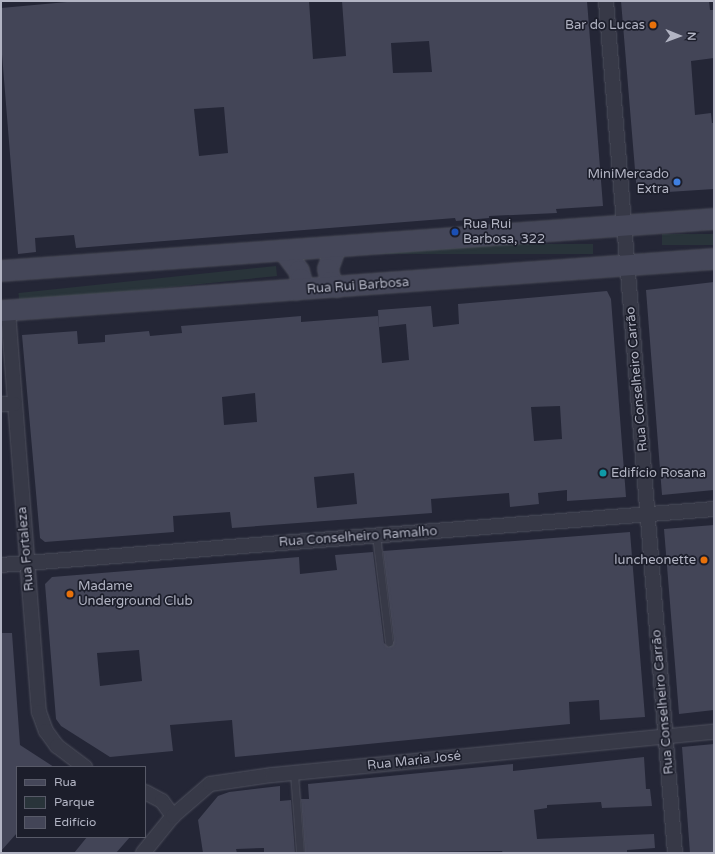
<!DOCTYPE html>
<meta charset="utf-8">
<style>
body{margin:0}
#map{position:relative;width:715px;height:854px;overflow:hidden;background:#242636;font-family:"Varela Round",sans-serif}
div>[style]{position:absolute}
[style*='--x']{left:calc(var(--x)*1px);top:calc(var(--y)*1px);width:calc(var(--w)*1px);rotate:calc(var(--a)*1deg)}
.green>*{inset:0;background:#29343a;transform-origin:0 0}
.building>*{inset:0;background:#434557}
.roads{filter:drop-shadow(0 0 1px #4f515e) drop-shadow(0 0 1px #4f515e)}
.lane>*{height:7px;margin:-3.5px;padding:0 3.5px;transform-origin:3.5px;border-radius:3.5px;background:#373947}
.street>*{height:14px;margin:-7px;padding:0 7px;transform-origin:7px;border-radius:7px;background:#373947}
.secondary>*{height:20px;margin:-10px;padding:0 10px;transform-origin:10px;border-radius:10px;background:#454759}
.dots>*{width:11px;height:11px;translate:-50% -50%;box-sizing:border-box;border:2px solid #1c1e2b;border-radius:50%}
span{translate:-50% -50%;white-space:nowrap;text-align:center;line-height:1.15;-webkit-text-stroke:3.5px #1c1e2b;paint-order:stroke}
.poi-label{font-size:13px;color:#b2b4c3}
.right{translate:-100% -50%;text-align:right}
.left{translate:0 -50%;text-align:left}
.street-label{font-size:13px;color:#b2b4c3}
.frame{position:absolute;inset:0;border:2px solid #b2b4c3;pointer-events:none}
.legend{position:absolute;left:16px;top:766px;width:130px;height:72px;box-sizing:border-box;background:#1c1e2b;border:1px solid #585a68;margin:0;padding:5px 7px;list-style:none;font-size:12px;color:#b2b4c3}
.legend li{display:flex;align-items:center;gap:8px;height:20px}
.legend b{width:20px;border:1px solid #585a68}
.north{position:absolute;left:659px;top:16px;width:40px;height:40px;-webkit-text-stroke:3px #1c1e2b;paint-order:stroke;rotate:91deg;font-size:11px;font-weight:700;line-height:16px;text-align:center;color:#b2b4c3}
.north::after{content:'';display:block;margin:auto;width:14px;height:18px;background:#b2b4c3;clip-path:polygon(50% 0,100% 100%,50% 72%,0 100%)}
</style>
<div id="map">
<div class="green">
<div style="left:714px;top:234px;width:11px;height:52px;rotate:90deg"></div>
<div style="left:593px;top:244px;width:10px;height:244px;rotate:90deg"></div>
<div style="left:276px;top:266px;width:10px;height:259px;rotate:84deg"></div>
</div>
<div class="building">
<div style="clip-path:polygon(evenodd,78px 1px,309px 1px,313px 59px,346px 56px,342px 1px,587px 1px,603px 206px,556px 209px,557px 213px,489px 216px,489px 218px,456px 221px,455px 218px,76px 248px,74px 235px,35px 238px,36px 252px,18px 254px,1px 42px,1px 8px,78px 1px,429px 41px,432px 72px,393px 73px,391px 43px,429px 41px,78px 1px,224px 107px,228px 153px,199px 156px,194px 109px,224px 107px)"></div>
<div style="clip-path:polygon(621px 1px,709px 1px,710px 10px,714px 10px,714px 58px,691px 61px,695px 115px,711px 113px,712px 123px,714px 123px,714px 189px,637px 194px)"></div>
<div style="clip-path:polygon(714px 282px,714px 490px,662px 495px,646px 290px)"></div>
<div style="clip-path:polygon(evenodd,607px 291px,611px 299px,626px 497px,567px 501px,567px 490px,538px 493px,539px 504px,510px 507px,509px 493px,431px 499px,432px 513px,232px 528px,230px 512px,173px 516px,174px 532px,45px 542px,40px 538px,22px 335px,77px 331px,78px 344px,105px 342px,105px 335px,149px 331px,150px 336px,182px 333px,181px 326px,301px 316px,301px 322px,378px 316px,382px 363px,409px 360px,406px 324px,379px 327px,378px 310px,431px 306px,433px 327px,459px 324px,458px 304px,607px 291px,255px 393px,257px 422px,224px 425px,222px 397px,255px 393px,607px 291px,560px 406px,562px 439px,534px 441px,531px 407px,560px 406px,607px 291px,354px 473px,357px 504px,317px 508px,314px 477px,354px 473px)"></div>
<div style="clip-path:polygon(714px 525px,714px 710px,679px 714px,664px 529px)"></div>
<div style="clip-path:polygon(evenodd,630px 532px,645px 717px,600px 720px,599px 700px,569px 702px,570px 724px,235px 757px,232px 720px,170px 725px,173px 751px,110px 757px,61px 726px,56px 719px,45px 584px,52px 577px,299px 557px,300px 574px,337px 570px,335px 555px,373px 552px,384px 643px,389px 647px,394px 641px,383px 551px,630px 532px,139px 650px,142px 681px,100px 686px,97px 653px,139px 650px)"></div>
<div style="clip-path:polygon(1px 633px,12px 633px,20px 745px,54px 767px,17px 767px,17px 833px,1px 851px)"></div>
<div style="clip-path:polygon(714px 744px,714px 853px,690px 853px,682px 747px)"></div>
<div style="clip-path:polygon(644px 757px,646px 789px,650px 789px,652px 806px,602px 808px,601px 802px,547px 805px,547px 808px,534px 810px,537px 839px,654px 834px,655px 848px,627px 850px,627px 853px,503px 853px,502px 851px,305px 853px,301px 799px,309px 799px,308px 784px,513px 764px,513px 771px)"></div>
<div style="clip-path:polygon(280px 786px,280px 801px,291px 800px,295px 853px,264px 853px,264px 848px,236px 849px,237px 853px,203px 853px,198px 820px,218px 796px,229px 792px)"></div>
<div style="clip-path:polygon(87px 837px,130px 837px,116px 853px,74px 853px)"></div>
</div>
<div class="roads">
<div class="lane">
<div style="--x:376;--y:535;--w:108;--a:83.1"></div>
<div style="--x:294;--y:773;--w:80;--a:85.7"></div>
</div>
<div class="street">
<div style="--x:606;--y:1;--w:855;--a:85.37"></div>
<div style="--x:8;--y:311;--w:402;--a:85.6"></div>
<div style="--x:39;--y:712;--w:20;--a:70"></div>
<div style="--x:46;--y:731;--w:19;--a:54"></div>
<div style="--x:57;--y:746;--w:35;--a:37"></div>
<div style="--x:1;--y:404;--w:13;--a:0"></div>
<div style="--x:1;--y:565;--w:715;--a:-4.49"></div>
<div style="--x:145;--y:792;--w:19;--a:28"></div>
<div style="--x:162;--y:801;--w:19;--a:54"></div>
<div style="--x:143;--y:853;--w:48;--a:-51"></div>
<div style="--x:173;--y:816;--w:49;--a:-40.9"></div>
<div style="--x:210;--y:784;--w:63;--a:-8.3"></div>
<div style="--x:272;--y:775;--w:444;--a:-5.6"></div>
</div>
<div class="secondary">
<div style="--x:336;--y:247;--w:23;--a:110"></div>
<div style="--x:328;--y:269;--w:13;--a:77"></div>
<div style="--x:331;--y:282;--w:8;--a:40"></div>
<div style="--x:284;--y:251;--w:25;--a:53"></div>
<div style="--x:299;--y:271;--w:8;--a:76"></div>
<div style="--x:301;--y:279;--w:9;--a:96"></div>
<div style="--x:300;--y:288;--w:4;--a:153"></div>
<div style="--x:1;--y:271;--w:715;--a:-4.17"></div>
<div style="--x:1;--y:311;--w:715;--a:-4.17"></div>
</div>
</div>
<div class="dots">
<div style="left:653px;top:25px;background:#e8710a"></div>
<div style="left:677px;top:182px;background:#3f7fe0"></div>
<div style="left:455px;top:232px;background:#1a4fb4"></div>
<div style="left:603px;top:473px;background:#0f9aa8"></div>
<div style="left:704px;top:560px;background:#e8710a"></div>
<div style="left:70px;top:594px;background:#e8710a"></div>
</div>
<div class="poi-label">
<span class="right" style="left:645px;top:25px">Bar do Lucas</span>
<span class="right" style="left:669px;top:182px">MiniMercado<br>Extra</span>
<span class="left" style="left:463px;top:232px">Rua Rui<br>Barbosa, 322</span>
<span class="left" style="left:611px;top:473px">Edifício Rosana</span>
<span class="right" style="left:696px;top:560px">luncheonette</span>
<span class="left" style="left:78px;top:594px">Madame<br>Underground Club</span>
</div>
<div class="street-label">
<span style="left:358px;top:286px;rotate:-4deg">Rua Rui Barbosa</span>
<span style="left:637px;top:379px;rotate:-95deg">Rua Conselheiro Carrão</span>
<span style="left:358px;top:537px;rotate:-4deg">Rua Conselheiro Ramalho</span>
<span style="left:26px;top:549px;rotate:-95deg">Rua Fortaleza</span>
<span style="left:663px;top:702px;rotate:-95deg">Rua Conselheiro Carrão</span>
<span style="left:414px;top:761px;rotate:-6deg">Rua Maria José</span>
</div>
<div class="frame"></div>
<ul class="legend">
<li><b style="height:5px;background:#454759"></b>Rua</li>
<li><b style="height:11px;background:#29343a"></b>Parque</li>
<li><b style="height:11px;background:#434557"></b>Edifício</li>
</ul>
<div class="north">N</div>
</div>
